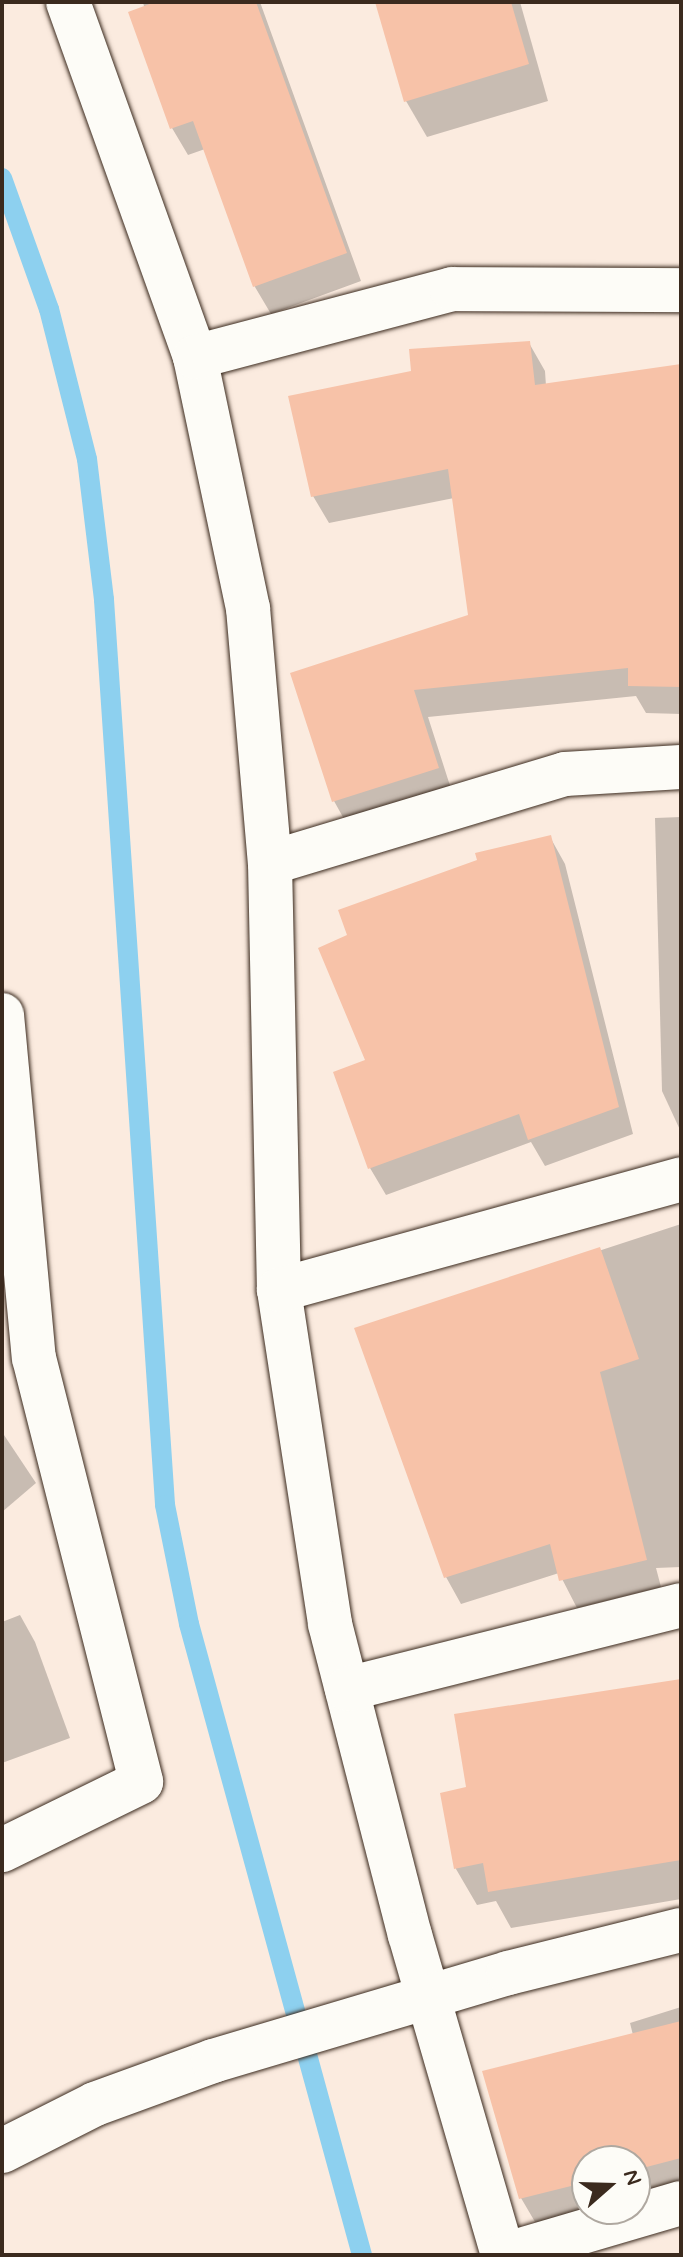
<!DOCTYPE html>
<style>
body{margin:0}
#map{position:relative;width:683px;height:2257px;overflow:hidden;background:#fbebdf;font-family:Mynerve,sans-serif}
div>[style]{position:absolute}
[style*='--x']{left:calc(var(--x)*1px);top:calc(var(--y)*1px);width:calc(var(--w)*1px);rotate:calc(var(--a)*1deg)}
.shadow>*{inset:0;background:#0003}
.stream>*{height:20px;margin:-10px;padding:0 10px;transform-origin:10px;border-radius:10px;background:#8dd0ef}
.building>*{inset:0;background:#f7c2a8}
.roads{filter:drop-shadow(0 0 2px #3b2a1e) drop-shadow(0 0 2px #3b2a1e)}
.street>*{height:44px;margin:-22px;padding:0 22px;transform-origin:22px;border-radius:22px;background:#fdfcf7}
.secondary>*{height:44px;margin:-22px;padding:0 22px;transform-origin:22px;border-radius:22px;background:#fdfcf7}
span{translate:-50% -50%;white-space:nowrap;text-align:center;line-height:1.15;-webkit-text-stroke:6px #fdfcf7;paint-order:stroke}
.frame{position:absolute;inset:0;border:4px solid #3b2a1e;pointer-events:none}
.north{position:absolute;left:571px;top:2145px;width:80px;height:80px;box-sizing:border-box;background:#fdfcf7;border:2px solid #afa8a0;border-radius:50%;rotate:70deg;font-size:22px;font-weight:700;line-height:32px;text-align:center;color:#3b2a1e}
.north::after{content:'';display:block;margin:auto;width:28px;height:36px;background:#3b2a1e;clip-path:polygon(50% 0,100% 100%,50% 72%,0 100%)}
</style>
<div id="map">
<div class="shadow">
<div style="clip-path:polygon(143px 2px,260px 2px,361px 281px,271px 314px,255px 287px,205px 149px,188px 155px,172px 128px)"></div>
<div style="clip-path:polygon(377px 2px,520px 2px,548px 101px,427px 137px,406px 101px)"></div>
<div style="clip-path:polygon(529px 343px,545px 371px,546px 386px,681px 366px,681px 714px,646px 713px,636px 696px,428px 717px,453px 795px,349px 828px,334px 801px,292px 675px,470px 616px,454px 498px,329px 523px,313px 496px,413px 373px)"></div>
<div style="clip-path:polygon(681px 817px,681px 1132px,662px 1091px,655px 818px)"></div>
<div style="clip-path:polygon(550px 837px,565px 864px,633px 1134px,545px 1166px,531px 1142px,386px 1195px,370px 1168px,368px 1062px,350px 936px)"></div>
<div style="clip-path:polygon(681px 1224px,681px 1567px,656px 1568px,661px 1587px,577px 1608px,559px 1573px,461px 1604px,446px 1577px,357px 1330px)"></div>
<div style="clip-path:polygon(2px 1432px,36px 1483px,2px 1512px)"></div>
<div style="clip-path:polygon(20px 1615px,35px 1642px,70px 1738px,2px 1763px,2px 1622px)"></div>
<div style="clip-path:polygon(681px 1681px,681px 1899px,511px 1928px,496px 1901px,477px 1905px,456px 1869px,442px 1794px,469px 1789px)"></div>
<div style="clip-path:polygon(681px 2007px,681px 2192px,635px 2203px,635px 2161px,587px 2161px,587px 2209px,538px 2227px,521px 2198px,633px 2035px,630px 2023px)"></div>
</div>
<div class="stream">
<div style="--x:2;--y:178;--w:139;--a:70.3"></div>
<div style="--x:49;--y:309;--w:155;--a:75.8"></div>
<div style="--x:87;--y:459;--w:142;--a:83.1"></div>
<div style="--x:104;--y:600;--w:907;--a:86.14"></div>
<div style="--x:165;--y:1505;--w:121;--a:78.6"></div>
<div style="--x:189;--y:1624;--w:654;--a:74.67"></div>
</div>
<div class="building">
<div style="clip-path:polygon(155px 2px,256px 2px,347px 253px,253px 287px,193px 121px,170px 129px,128px 12px)"></div>
<div style="clip-path:polygon(375px 2px,511px 2px,529px 64px,404px 102px)"></div>
<div style="clip-path:polygon(530px 341px,535px 385px,681px 364px,681px 687px,628px 686px,628px 668px,414px 690px,439px 768px,332px 802px,290px 673px,468px 615px,448px 469px,311px 497px,288px 396px,411px 371px,409px 349px)"></div>
<div style="clip-path:polygon(551px 835px,619px 1107px,528px 1140px,519px 1114px,368px 1169px,333px 1072px,365px 1060px,318px 948px,347px 935px,338px 910px,477px 860px,475px 853px)"></div>
<div style="clip-path:polygon(600px 1247px,639px 1359px,600px 1372px,647px 1560px,559px 1581px,550px 1544px,444px 1578px,354px 1328px)"></div>
<div style="clip-path:polygon(681px 1679px,681px 1860px,488px 1892px,483px 1863px,454px 1869px,440px 1793px,466px 1787px,454px 1714px)"></div>
<div style="clip-path:polygon(681px 2021px,681px 2158px,635px 2170px,635px 2161px,587px 2161px,587px 2182px,519px 2199px,482px 2071px)"></div>
</div>
<div class="roads">
<div class="street">
<div style="--x:68;--y:2;--w:377;--a:70.3"></div>
<div style="--x:195;--y:357;--w:257;--a:78.1"></div>
<div style="--x:248;--y:608;--w:256;--a:85.1"></div>
<div style="--x:270;--y:863;--w:427;--a:88.8"></div>
<div style="--x:279;--y:1290;--w:338;--a:81.3"></div>
<div style="--x:330;--y:1624;--w:321;--a:75.6"></div>
<div style="--x:410;--y:1935;--w:333;--a:73.8"></div>
<div style="--x:195;--y:357;--w:266;--a:-14.8"></div>
<div style="--x:452;--y:289;--w:229;--a:0.3"></div>
<div style="--x:270;--y:863;--w:308;--a:-16.8"></div>
<div style="--x:565;--y:774;--w:116;--a:-3.5"></div>
<div style="--x:2;--y:1015;--w:344;--a:84.7"></div>
<div style="--x:34;--y:1358;--w:437;--a:75.8"></div>
<div style="--x:141;--y:1782;--w:155;--a:153.9"></div>
<div style="--x:279;--y:1290;--w:417;--a:-15.4"></div>
<div style="--x:347;--y:1689;--w:344;--a:-14.1"></div>
<div style="--x:504;--y:2255;--w:184;--a:-16.4"></div>
</div>
<div class="secondary">
<div style="--x:2;--y:2151;--w:104;--a:-26.8"></div>
<div style="--x:95;--y:2104;--w:126;--a:-20"></div>
<div style="--x:213;--y:2061;--w:308;--a:-16.6"></div>
<div style="--x:508;--y:1973;--w:178;--a:-14"></div>
</div>
</div>
<div class="frame"></div>
<div class="north">N</div>
</div>
